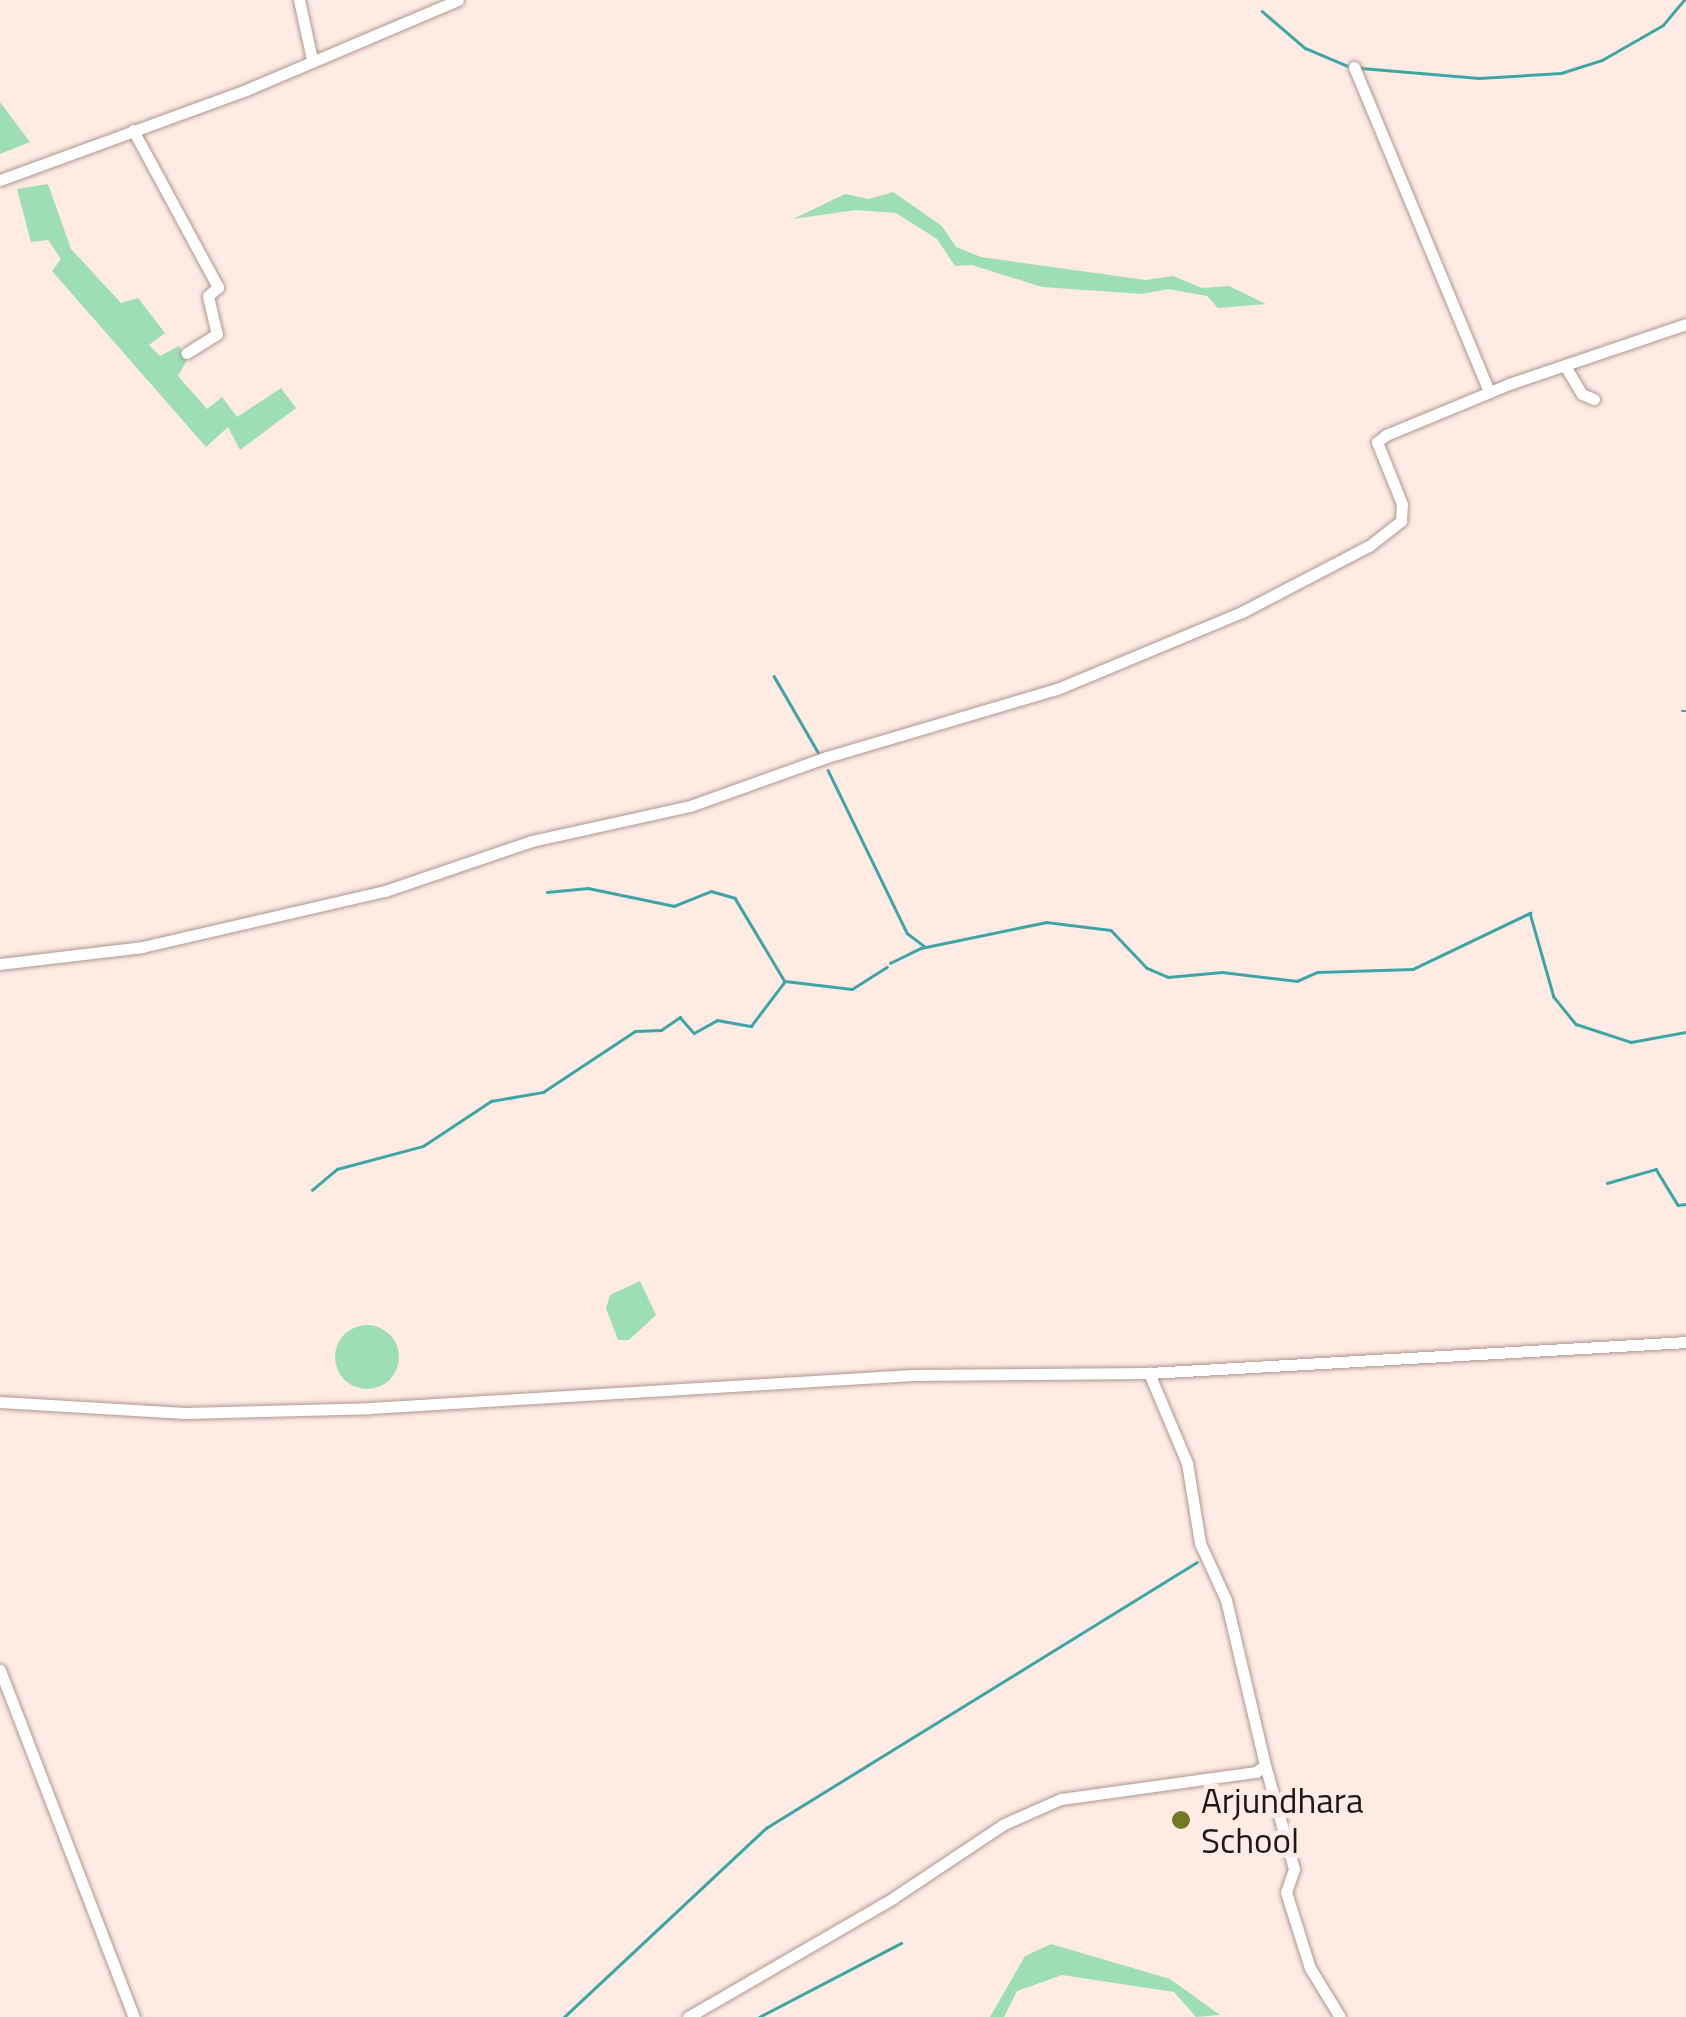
<!DOCTYPE html>
<style>
body{margin:0}
#map{position:relative;width:1686px;height:2017px;overflow:hidden;background:#feebe4;font-family:"Titillium Web",sans-serif}
div>[style]{position:absolute}
[style*='--x']{left:calc(var(--x)*1px);top:calc(var(--y)*1px);width:calc(var(--w)*1px);rotate:calc(var(--a)*1deg)}
.green>*{inset:0;background:#9ddeb5}
.round{border-radius:50%}
.stream>*{height:2.5px;margin:-1.25px;padding:0 1.25px;transform-origin:1.25px;border-radius:1.25px;background:#3da5a6}
.roads{filter:drop-shadow(0 0 2px #ad978f) drop-shadow(0 0 2px #ad978f)}
.minor>*{height:11px;margin:-5.5px;padding:0 5.5px;transform-origin:5.5px;border-radius:5.5px;background:#fff}
.dots>*{width:28px;height:28px;translate:-50% -50%;box-sizing:border-box;border:5px solid #feebe4;border-radius:50%}
span{translate:-50% -50%;white-space:nowrap;text-align:center;line-height:1.15;-webkit-text-stroke:10px #feebe4;paint-order:stroke}
.poi-label{font-size:35px;color:#1f1714}
.left{translate:0 -50%;text-align:left}
</style>
<div id="map">
<div class="green">
<div style="clip-path:polygon(0 102px,30px 142px,0 154px)"></div>
<div style="clip-path:polygon(48px 184px,71px 249px,121px 303px,138px 298px,165px 333px,149px 345px,160px 356px,179px 346px,187px 360px,178px 376px,207px 409px,222px 397px,237px 417px,281px 388px,296px 408px,240px 450px,228px 427px,206px 447px,52px 271px,61px 259px,48px 240px,31px 242px,17px 189px)"></div>
<div style="clip-path:polygon(893px 192px,942px 226px,956px 247px,981px 257px,1146px 280px,1173px 276px,1202px 288px,1229px 286px,1266px 304px,1218px 308px,1207px 296px,1168px 289px,1142px 294px,1042px 287px,972px 265px,955px 266px,937px 239px,896px 213px,856px 210px,793px 219px,845px 194px,869px 199px)"></div>
<div style="clip-path:polygon(640px 1281px,656px 1315px,629px 1340px,618px 1340px,606px 1308px,610px 1295px)"></div>
<div class="round" style="left:335px;top:1325px;width:64px;height:64px"></div>
<div style="clip-path:polygon(1051px 1944px,1170px 1979px,1220px 2015px,1196px 2017px,1174px 1992px,1062px 1975px,1017px 1991px,1004px 2017px,990px 2017px,1025px 1956px)"></div>
</div>
<div class="stream">
<div style="--x:1262;--y:11;--w:57;--a:40.7"></div>
<div style="--x:1305;--y:48;--w:47;--a:22.7"></div>
<div style="--x:1361;--y:68;--w:118;--a:4.8"></div>
<div style="--x:1479;--y:78;--w:82;--a:-3.5"></div>
<div style="--x:1561;--y:73;--w:43;--a:-17.6"></div>
<div style="--x:1602;--y:60;--w:70;--a:-29.8"></div>
<div style="--x:1663;--y:25;--w:33;--a:-50"></div>
<div style="--x:774;--y:676;--w:88;--a:59.9"></div>
<div style="--x:1682;--y:711;--w:4;--a:0"></div>
<div style="--x:828;--y:770;--w:181;--a:64.1"></div>
<div style="--x:907;--y:933;--w:21;--a:37"></div>
<div style="--x:547;--y:892;--w:41;--a:-5.6"></div>
<div style="--x:588;--y:888;--w:88;--a:11.8"></div>
<div style="--x:674;--y:906;--w:40;--a:-22"></div>
<div style="--x:711;--y:891;--w:25;--a:16"></div>
<div style="--x:735;--y:898;--w:96;--a:59.1"></div>
<div style="--x:890;--y:963;--w:34;--a:-26"></div>
<div style="--x:921;--y:948;--w:128;--a:-11.7"></div>
<div style="--x:1046;--y:922;--w:65;--a:7"></div>
<div style="--x:1111;--y:930;--w:52;--a:46.5"></div>
<div style="--x:1147;--y:968;--w:23;--a:23"></div>
<div style="--x:1168;--y:977;--w:54;--a:-5.3"></div>
<div style="--x:1222;--y:972;--w:76;--a:6.8"></div>
<div style="--x:1297;--y:981;--w:22;--a:-24"></div>
<div style="--x:1317;--y:972;--w:96;--a:-1.8"></div>
<div style="--x:1413;--y:969;--w:130;--a:-25.6"></div>
<div style="--x:1530;--y:913;--w:87;--a:74.1"></div>
<div style="--x:1554;--y:997;--w:35;--a:51"></div>
<div style="--x:1576;--y:1024;--w:58;--a:18.1"></div>
<div style="--x:1631;--y:1042;--w:56;--a:-10.3"></div>
<div style="--x:1607;--y:1183;--w:51;--a:-15.9"></div>
<div style="--x:1656;--y:1169;--w:42;--a:58.6"></div>
<div style="--x:1678;--y:1205;--w:8;--a:-7"></div>
<div style="--x:312;--y:1190;--w:33;--a:-40"></div>
<div style="--x:337;--y:1169;--w:89;--a:-15"></div>
<div style="--x:423;--y:1146;--w:82;--a:-33.5"></div>
<div style="--x:491;--y:1101;--w:53;--a:-9.8"></div>
<div style="--x:543;--y:1092;--w:110;--a:-33.5"></div>
<div style="--x:635;--y:1031;--w:26;--a:-2"></div>
<div style="--x:661;--y:1030;--w:23;--a:-34"></div>
<div style="--x:680;--y:1017;--w:21;--a:49"></div>
<div style="--x:694;--y:1033;--w:26;--a:-29"></div>
<div style="--x:717;--y:1020;--w:35;--a:10"></div>
<div style="--x:751;--y:1026;--w:56;--a:-52.9"></div>
<div style="--x:785;--y:981;--w:67;--a:6.8"></div>
<div style="--x:852;--y:989;--w:41;--a:-32.2"></div>
<div style="--x:564;--y:2017;--w:277;--a:-43.1"></div>
<div style="--x:766;--y:1828;--w:506;--a:-31.68"></div>
<div style="--x:759;--y:2017;--w:160;--a:-27.5"></div>
</div>
<div class="roads">
<div class="minor">
<div style="--x:299;--y:0;--w:60;--a:77.6"></div>
<div style="--x:1354;--y:67;--w:352;--a:67.4"></div>
<div style="--x:133;--y:130;--w:179;--a:61.6"></div>
<div style="--x:218;--y:287;--w:13;--a:138"></div>
<div style="--x:208;--y:296;--w:39;--a:77"></div>
<div style="--x:217;--y:334;--w:36;--a:148"></div>
<div style="--x:0;--y:180;--w:262;--a:-20.1"></div>
<div style="--x:246;--y:90;--w:230;--a:-23"></div>
<div style="--x:1565;--y:366;--w:33;--a:59"></div>
<div style="--x:1582;--y:394;--w:13;--a:23"></div>
<div style="--x:0;--y:964;--w:143;--a:-6.8"></div>
<div style="--x:142;--y:947;--w:249;--a:-13"></div>
<div style="--x:385;--y:891;--w:155;--a:-18.8"></div>
<div style="--x:532;--y:841;--w:162;--a:-12.5"></div>
<div style="--x:690;--y:806;--w:145;--a:-19.7"></div>
<div style="--x:827;--y:757;--w:240;--a:-16.5"></div>
<div style="--x:1057;--y:689;--w:200;--a:-22.6"></div>
<div style="--x:1242;--y:612;--w:143;--a:-27.5"></div>
<div style="--x:1369;--y:546;--w:41;--a:-38"></div>
<div style="--x:1401;--y:521;--w:17;--a:-87"></div>
<div style="--x:1402;--y:504;--w:67;--a:-112"></div>
<div style="--x:1377;--y:442;--w:11;--a:-38"></div>
<div style="--x:1386;--y:435;--w:133;--a:-22.5"></div>
<div style="--x:1509;--y:384;--w:187;--a:-18.7"></div>
<div style="--x:0;--y:1402;--w:185;--a:3.4"></div>
<div style="--x:185;--y:1413;--w:185;--a:-1.5"></div>
<div style="--x:370;--y:1408;--w:543;--a:-3.48"></div>
<div style="--x:912;--y:1375;--w:237;--a:-0.5"></div>
<div style="--x:1149;--y:1373;--w:538;--a:-3.3"></div>
<div style="--x:0;--y:1670;--w:372;--a:68.9"></div>
<div style="--x:1265;--y:1765;--w:108;--a:74.4"></div>
<div style="--x:1294;--y:1869;--w:24;--a:109"></div>
<div style="--x:1286;--y:1892;--w:80;--a:72.5"></div>
<div style="--x:1310;--y:1968;--w:57;--a:58.5"></div>
<div style="--x:688;--y:2017;--w:237;--a:-30.1"></div>
<div style="--x:893;--y:1898;--w:133;--a:-33.7"></div>
<div style="--x:1004;--y:1824;--w:62;--a:-23.7"></div>
<div style="--x:1061;--y:1799;--w:197;--a:-7.9"></div>
<div style="--x:1256;--y:1772;--w:11;--a:-38"></div>
<div style="--x:1265;--y:1765;--w:170;--a:-103.3"></div>
<div style="--x:1226;--y:1600;--w:63;--a:-114.5"></div>
<div style="--x:1200;--y:1543;--w:81;--a:-99.2"></div>
<div style="--x:1187;--y:1463;--w:98;--a:-112.9"></div>
</div>
</div>
<div class="dots">
<div style="left:1181px;top:1820px;background:#717b26"></div>
</div>
<div class="poi-label">
<span class="left" style="left:1201px;top:1820px">Arjundhara<br>School</span>
</div>
</div>
